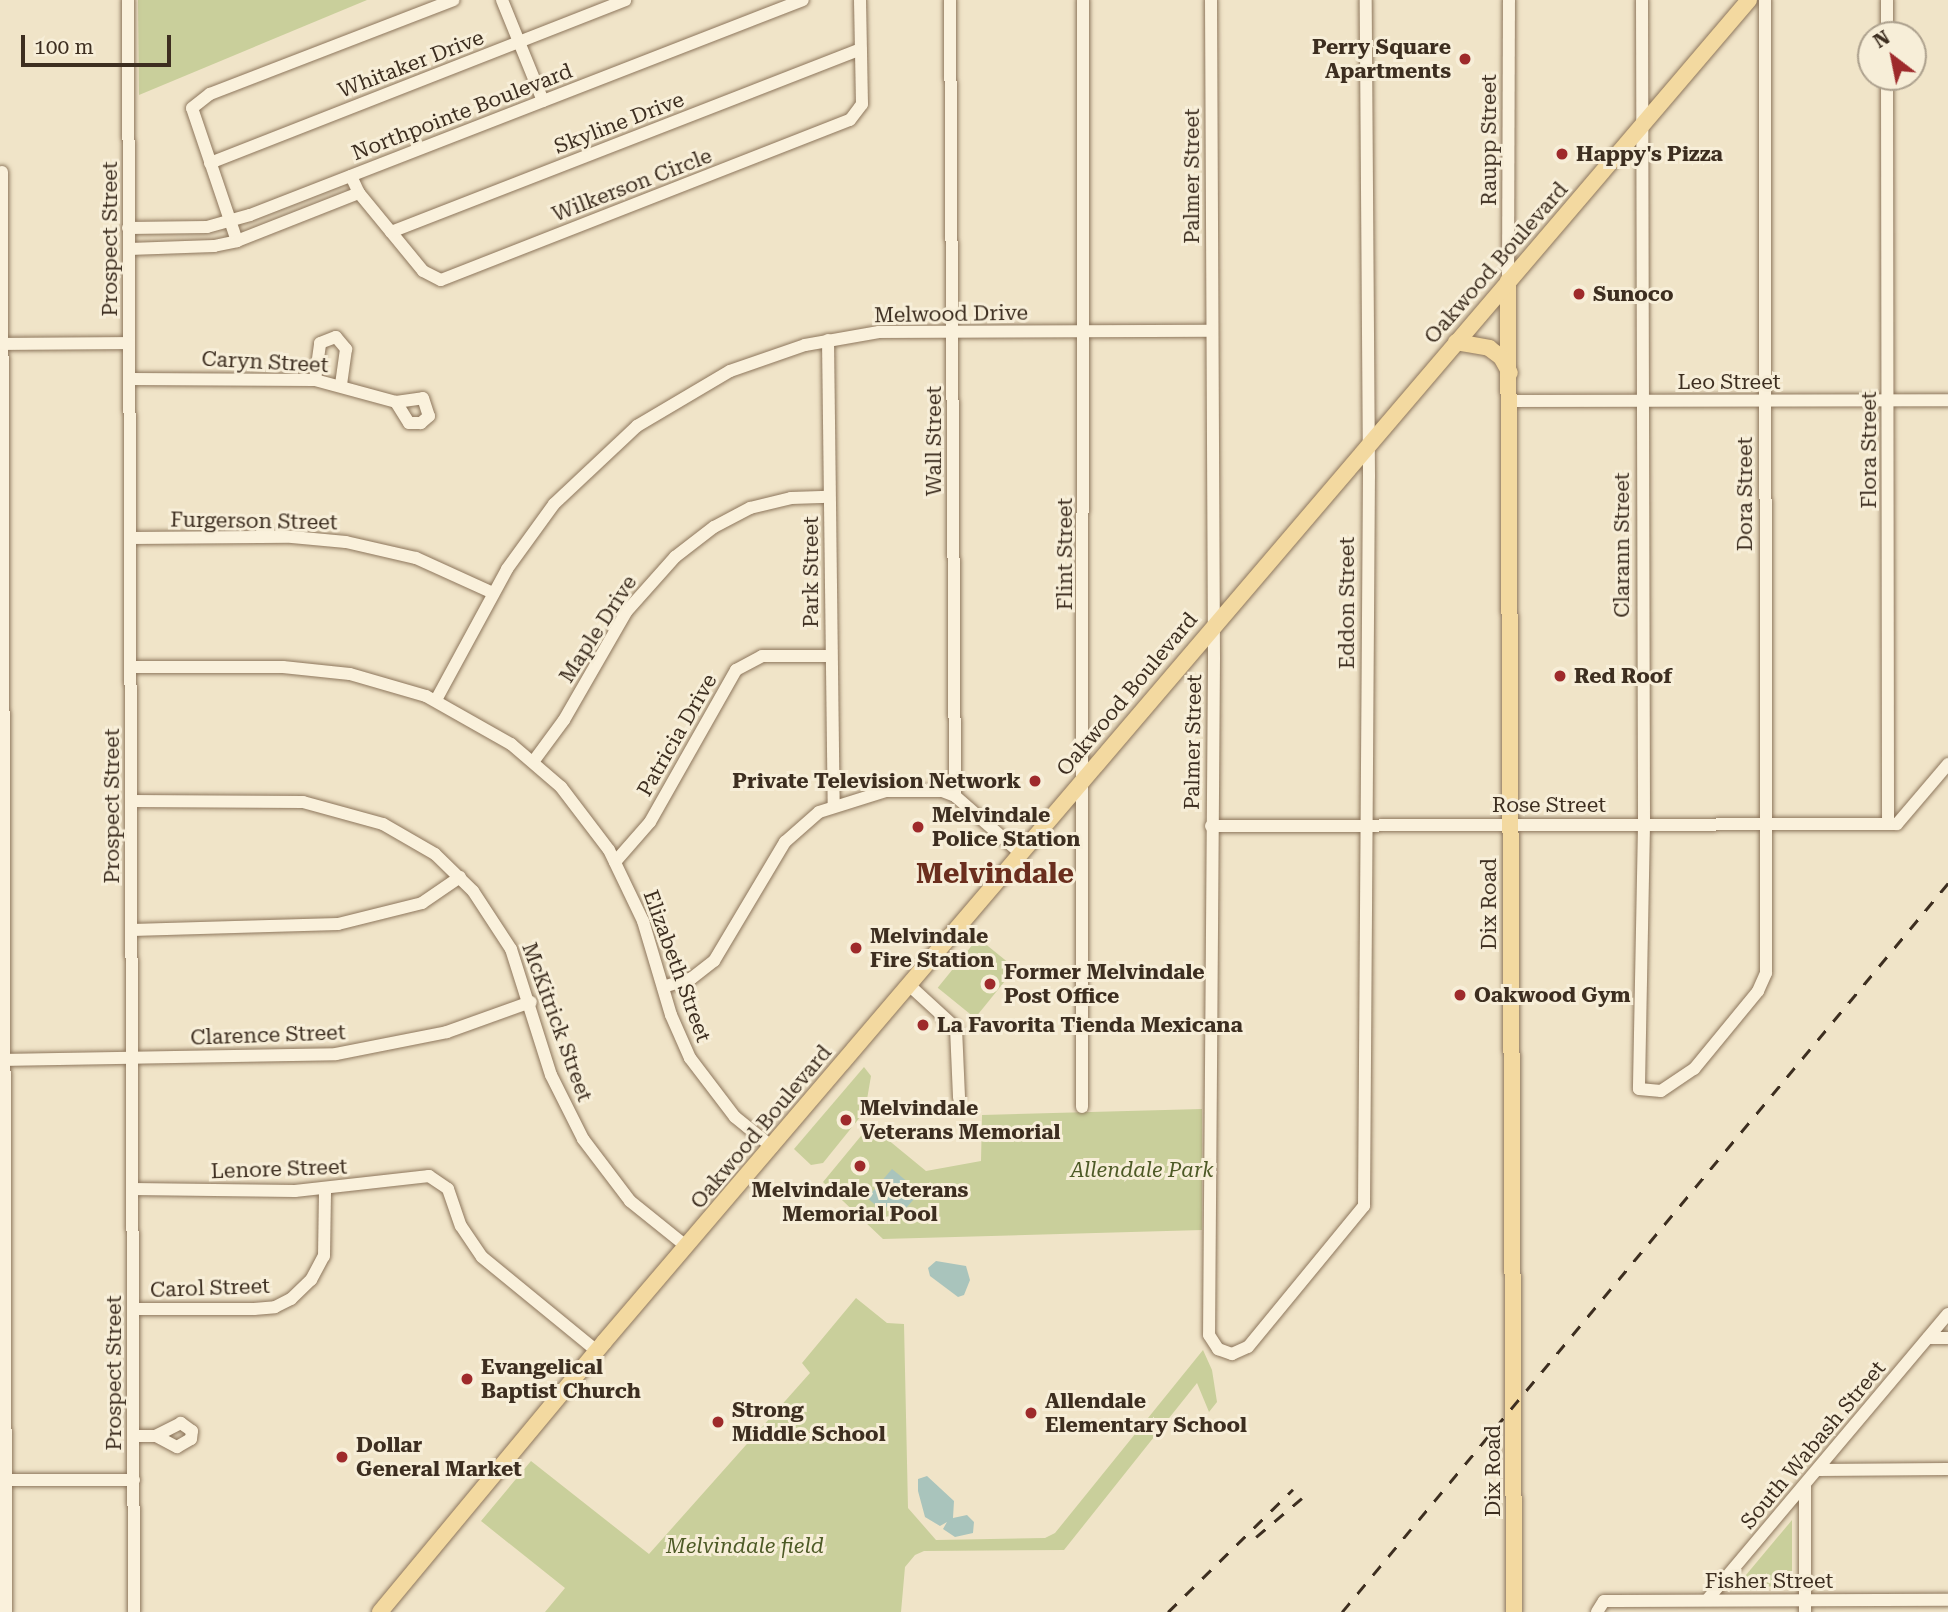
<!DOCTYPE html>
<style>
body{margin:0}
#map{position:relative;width:1948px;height:1612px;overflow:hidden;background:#f0e4c8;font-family:"Roboto Serif",serif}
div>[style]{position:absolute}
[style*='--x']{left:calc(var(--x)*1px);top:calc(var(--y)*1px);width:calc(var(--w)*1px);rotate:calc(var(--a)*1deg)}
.green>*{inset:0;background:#c9cf9b;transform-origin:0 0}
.water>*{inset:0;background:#a9c4bc}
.roads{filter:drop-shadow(0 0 2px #8d765c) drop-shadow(0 0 2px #8d765c)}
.minor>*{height:12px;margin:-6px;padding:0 6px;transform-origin:6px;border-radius:6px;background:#faf1dc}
.major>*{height:16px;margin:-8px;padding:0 8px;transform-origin:8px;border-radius:8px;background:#f3d9a0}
.rail>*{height:2.5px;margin-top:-1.25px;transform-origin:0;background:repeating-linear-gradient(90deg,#3d2e20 0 12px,transparent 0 24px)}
.dots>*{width:19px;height:19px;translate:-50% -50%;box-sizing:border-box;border:4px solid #f7eed8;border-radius:50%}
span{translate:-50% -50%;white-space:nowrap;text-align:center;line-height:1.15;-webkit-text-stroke:6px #f7eed8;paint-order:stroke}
.poi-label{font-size:21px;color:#3d2e20;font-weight:700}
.right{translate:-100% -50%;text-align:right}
.left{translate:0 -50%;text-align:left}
.street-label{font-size:21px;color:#3d2e20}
.park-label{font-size:21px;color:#4d5a26;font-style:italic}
.district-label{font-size:28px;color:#6b2e1e;font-weight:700}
.north{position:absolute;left:1857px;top:21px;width:70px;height:70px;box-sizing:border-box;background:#f7eed8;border:2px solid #ada18e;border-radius:50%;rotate:328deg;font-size:19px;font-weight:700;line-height:28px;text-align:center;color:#3d2e20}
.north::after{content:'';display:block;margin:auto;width:24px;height:32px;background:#9e2a2b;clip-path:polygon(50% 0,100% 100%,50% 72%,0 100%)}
.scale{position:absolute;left:21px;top:35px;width:150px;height:32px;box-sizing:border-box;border:4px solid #3d2e20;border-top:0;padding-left:9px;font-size:21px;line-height:24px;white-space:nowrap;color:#3d2e20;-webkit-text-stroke:5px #f7eed8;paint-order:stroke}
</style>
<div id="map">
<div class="green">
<div style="clip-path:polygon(138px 0,367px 0,139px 95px)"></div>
<div style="left:978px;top:938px;width:48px;height:64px;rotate:39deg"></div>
<div style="clip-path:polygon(864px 1067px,871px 1076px,865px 1111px,823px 1163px,811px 1165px,794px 1149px)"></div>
<div style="clip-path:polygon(1202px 1109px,1202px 1230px,883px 1239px,823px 1182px,870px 1125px,926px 1171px,981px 1161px,982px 1115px)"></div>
<div style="clip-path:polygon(856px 1298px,887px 1323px,904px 1324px,908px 1508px,936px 1540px,1045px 1538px,1055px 1533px,1203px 1350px,1212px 1370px,1217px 1402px,1209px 1412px,1197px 1383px,1064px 1550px,924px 1551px,915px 1555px,905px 1567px,901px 1612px,545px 1612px,565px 1588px,481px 1521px,531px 1461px,649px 1554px,810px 1373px,802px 1363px)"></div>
<div style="clip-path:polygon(1792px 1520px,1792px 1586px,1736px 1587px)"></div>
</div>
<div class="water">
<div style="clip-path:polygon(892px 1169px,909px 1183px,903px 1189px,914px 1199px,900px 1215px,888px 1205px,883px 1211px,867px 1198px)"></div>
<div style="clip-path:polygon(936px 1261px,966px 1266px,970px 1280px,964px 1295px,958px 1297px,930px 1276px,928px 1268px)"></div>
<div style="clip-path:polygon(927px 1476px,954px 1501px,953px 1518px,967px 1515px,974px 1522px,973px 1533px,955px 1537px,943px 1529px,947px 1522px,940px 1526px,925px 1517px,918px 1491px,918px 1479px)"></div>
</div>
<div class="roads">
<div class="minor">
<div style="--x:128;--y:0;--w:1612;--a:89.79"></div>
<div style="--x:502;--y:0;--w:109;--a:67.9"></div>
<div style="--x:950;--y:0;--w:796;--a:89.64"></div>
<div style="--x:955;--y:796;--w:86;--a:41.2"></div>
<div style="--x:1211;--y:0;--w:658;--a:89.74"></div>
<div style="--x:1214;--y:658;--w:677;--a:90.42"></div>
<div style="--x:1209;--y:1335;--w:17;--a:57"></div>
<div style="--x:1218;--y:1349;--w:15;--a:20"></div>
<div style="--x:1232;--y:1354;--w:17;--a:-24"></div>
<div style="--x:1248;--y:1347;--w:183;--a:-50.6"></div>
<div style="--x:1364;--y:1206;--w:730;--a:-89.61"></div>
<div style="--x:1369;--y:476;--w:476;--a:-90.4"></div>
<div style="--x:1642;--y:0;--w:825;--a:89.86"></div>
<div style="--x:1644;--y:825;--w:264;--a:91.1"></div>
<div style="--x:1639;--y:1089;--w:22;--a:5"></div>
<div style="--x:1661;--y:1091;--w:40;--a:-34"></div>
<div style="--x:1694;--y:1069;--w:101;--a:-50.6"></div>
<div style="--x:1758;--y:991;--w:20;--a:-66"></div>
<div style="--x:1766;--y:973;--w:973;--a:-90.06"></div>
<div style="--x:1887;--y:0;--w:35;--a:90"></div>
<div style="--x:1887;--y:77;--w:746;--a:89.92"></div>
<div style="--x:210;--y:163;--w:446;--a:-21.4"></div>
<div style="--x:2;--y:172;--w:1440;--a:89.84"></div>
<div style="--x:351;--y:176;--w:19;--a:65"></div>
<div style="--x:359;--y:193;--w:101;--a:50.6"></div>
<div style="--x:423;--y:271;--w:20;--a:27"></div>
<div style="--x:441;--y:280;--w:439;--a:-21.4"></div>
<div style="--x:850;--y:120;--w:20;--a:-53"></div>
<div style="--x:862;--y:104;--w:104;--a:-91.1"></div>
<div style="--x:128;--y:228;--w:79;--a:-0.7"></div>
<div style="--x:207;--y:227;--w:45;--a:-15.6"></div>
<div style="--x:250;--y:215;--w:593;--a:-21.25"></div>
<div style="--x:391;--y:232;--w:504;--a:-21.27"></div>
<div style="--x:237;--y:241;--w:140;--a:-108.7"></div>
<div style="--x:192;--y:108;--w:23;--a:-38"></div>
<div style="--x:210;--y:94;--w:261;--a:-21.1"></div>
<div style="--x:129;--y:249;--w:85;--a:-2"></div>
<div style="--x:214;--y:246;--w:24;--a:-12"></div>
<div style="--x:237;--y:241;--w:131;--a:-21.5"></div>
<div style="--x:1508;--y:281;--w:281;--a:-89.8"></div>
<div style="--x:828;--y:340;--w:464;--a:89.3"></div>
<div style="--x:1;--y:344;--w:128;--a:-0.4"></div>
<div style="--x:129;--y:379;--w:186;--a:0.3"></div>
<div style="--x:315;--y:380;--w:84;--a:15.2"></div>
<div style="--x:396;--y:402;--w:27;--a:-8"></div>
<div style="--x:423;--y:398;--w:19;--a:72"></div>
<div style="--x:429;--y:416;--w:11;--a:139"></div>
<div style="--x:421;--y:423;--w:12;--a:180"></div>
<div style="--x:409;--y:423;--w:25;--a:-122"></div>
<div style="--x:315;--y:380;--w:37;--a:-82"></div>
<div style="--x:320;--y:343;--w:17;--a:-21"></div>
<div style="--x:336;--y:337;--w:16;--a:50"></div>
<div style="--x:346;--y:349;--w:37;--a:98"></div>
<div style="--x:1509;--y:401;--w:439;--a:-0.1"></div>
<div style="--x:130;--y:538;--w:162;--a:-0.4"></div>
<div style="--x:292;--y:537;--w:54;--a:5.3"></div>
<div style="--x:346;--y:542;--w:72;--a:12.9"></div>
<div style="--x:416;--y:558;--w:85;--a:24.4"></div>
<div style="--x:130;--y:667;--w:153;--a:0"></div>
<div style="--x:283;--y:667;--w:67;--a:6"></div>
<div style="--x:350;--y:674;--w:79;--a:16.1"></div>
<div style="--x:426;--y:696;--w:98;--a:29.5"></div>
<div style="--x:511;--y:744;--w:66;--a:40.7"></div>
<div style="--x:561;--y:787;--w:79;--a:52.7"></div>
<div style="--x:609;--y:850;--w:79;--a:64.4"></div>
<div style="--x:643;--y:921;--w:98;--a:73.4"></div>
<div style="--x:671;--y:1015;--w:47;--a:66.2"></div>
<div style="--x:690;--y:1058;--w:74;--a:52.7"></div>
<div style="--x:735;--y:1117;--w:48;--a:39"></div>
<div style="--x:436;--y:700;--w:149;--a:-61.5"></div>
<div style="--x:507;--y:569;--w:80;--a:-54.1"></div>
<div style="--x:554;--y:504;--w:114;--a:-43.2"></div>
<div style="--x:637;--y:426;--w:108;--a:-30.6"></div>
<div style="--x:730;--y:371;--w:79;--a:-19.1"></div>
<div style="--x:805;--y:345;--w:75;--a:-10"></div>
<div style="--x:879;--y:332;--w:332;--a:-0.2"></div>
<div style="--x:533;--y:762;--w:52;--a:-53.6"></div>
<div style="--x:564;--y:720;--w:125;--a:-60.1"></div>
<div style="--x:626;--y:612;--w:74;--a:-48.3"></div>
<div style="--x:675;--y:557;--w:49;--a:-37.6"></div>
<div style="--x:714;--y:527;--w:41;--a:-27.8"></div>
<div style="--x:750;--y:508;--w:42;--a:-13.7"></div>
<div style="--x:791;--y:498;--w:38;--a:-2"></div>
<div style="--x:131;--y:801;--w:172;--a:0.3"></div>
<div style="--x:303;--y:802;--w:83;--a:15.4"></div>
<div style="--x:383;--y:824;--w:60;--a:30"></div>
<div style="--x:435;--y:854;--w:53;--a:44.2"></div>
<div style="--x:473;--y:891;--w:69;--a:56.8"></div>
<div style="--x:511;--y:949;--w:132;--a:72.4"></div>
<div style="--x:551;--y:1075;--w:72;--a:63.4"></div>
<div style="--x:583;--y:1139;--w:78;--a:52.8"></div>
<div style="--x:630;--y:1201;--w:72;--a:38.8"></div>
<div style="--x:1211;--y:826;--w:686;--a:-0.17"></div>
<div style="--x:1897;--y:824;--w:79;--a:-49.6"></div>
<div style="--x:615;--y:862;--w:53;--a:-48.8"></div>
<div style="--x:650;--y:822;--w:175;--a:-60.5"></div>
<div style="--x:736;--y:670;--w:30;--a:-28"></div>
<div style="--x:762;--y:656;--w:68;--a:0"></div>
<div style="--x:132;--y:930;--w:206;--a:-1.7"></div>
<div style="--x:338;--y:924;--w:87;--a:-14"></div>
<div style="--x:422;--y:903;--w:46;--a:-34.4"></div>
<div style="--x:909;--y:985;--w:64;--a:42.5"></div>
<div style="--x:956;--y:1028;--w:70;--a:87.5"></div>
<div style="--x:663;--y:987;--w:30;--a:-17"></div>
<div style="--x:692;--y:978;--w:28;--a:-38"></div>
<div style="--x:714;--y:961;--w:139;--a:-59.2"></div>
<div style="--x:785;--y:842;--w:45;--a:-41.4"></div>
<div style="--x:819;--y:812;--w:70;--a:-17.4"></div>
<div style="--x:886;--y:791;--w:56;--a:0"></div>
<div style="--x:942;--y:791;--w:14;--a:21"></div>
<div style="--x:0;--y:1060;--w:336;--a:-1"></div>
<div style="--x:336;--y:1054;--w:113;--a:-11.2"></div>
<div style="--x:447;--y:1032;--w:89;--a:-19.7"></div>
<div style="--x:1082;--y:1107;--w:1107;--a:-89.95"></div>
<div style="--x:132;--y:1189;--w:163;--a:0.7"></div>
<div style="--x:295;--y:1191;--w:135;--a:-6.4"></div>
<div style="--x:429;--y:1176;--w:23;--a:34"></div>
<div style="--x:448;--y:1189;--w:39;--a:71"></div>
<div style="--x:461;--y:1226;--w:37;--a:56"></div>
<div style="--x:482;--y:1257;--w:149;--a:39.3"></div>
<div style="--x:133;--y:1309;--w:121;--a:0"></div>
<div style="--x:254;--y:1309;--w:21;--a:-5"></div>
<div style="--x:275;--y:1307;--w:18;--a:-27"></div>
<div style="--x:291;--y:1299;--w:28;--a:-44"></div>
<div style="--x:311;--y:1280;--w:27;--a:-62"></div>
<div style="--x:324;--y:1256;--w:66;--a:-89.1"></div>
<div style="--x:1928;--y:1338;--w:20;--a:0"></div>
<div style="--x:133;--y:1436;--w:23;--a:0"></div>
<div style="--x:156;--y:1436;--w:24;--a:28"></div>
<div style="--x:177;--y:1447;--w:16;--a:-30"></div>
<div style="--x:191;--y:1439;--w:8;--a:-83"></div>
<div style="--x:192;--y:1431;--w:14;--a:-144"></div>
<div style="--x:181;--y:1423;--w:28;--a:153"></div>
<div style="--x:1818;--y:1470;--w:130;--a:-0.4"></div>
<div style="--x:0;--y:1480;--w:134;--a:0"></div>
<div style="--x:1707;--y:1600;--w:374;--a:-49.9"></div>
<div style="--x:1597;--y:1612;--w:13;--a:-58"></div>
<div style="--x:1604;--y:1601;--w:11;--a:0"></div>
<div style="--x:1615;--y:1601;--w:333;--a:-0.2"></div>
<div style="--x:1805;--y:1612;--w:126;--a:-90"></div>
</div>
<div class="major">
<div style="--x:1508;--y:281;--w:1331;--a:89.74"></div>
<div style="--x:1456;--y:342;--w:34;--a:10"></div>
<div style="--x:1489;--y:348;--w:15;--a:37"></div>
<div style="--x:1501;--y:357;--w:18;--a:61"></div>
<div style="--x:380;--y:1612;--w:351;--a:-50.3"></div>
<div style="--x:604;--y:1342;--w:1764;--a:-49.53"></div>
</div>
</div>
<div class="rail">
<div style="--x:1256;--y:1537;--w:60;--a:-40.3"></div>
<div style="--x:1168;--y:1612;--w:175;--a:-44.5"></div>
<div style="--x:1342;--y:1612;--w:948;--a:-50.26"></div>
</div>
<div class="dots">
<div style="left:1465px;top:59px;background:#9e2a2b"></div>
<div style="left:1562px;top:154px;background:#9e2a2b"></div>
<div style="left:1579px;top:294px;background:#9e2a2b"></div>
<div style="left:1560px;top:676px;background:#9e2a2b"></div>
<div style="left:1035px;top:781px;background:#9e2a2b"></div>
<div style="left:918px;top:827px;background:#9e2a2b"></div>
<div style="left:856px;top:948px;background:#9e2a2b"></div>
<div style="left:990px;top:984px;background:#9e2a2b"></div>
<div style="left:1460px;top:995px;background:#9e2a2b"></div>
<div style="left:923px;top:1025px;background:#9e2a2b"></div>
<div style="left:846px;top:1120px;background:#9e2a2b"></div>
<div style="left:860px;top:1166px;background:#9e2a2b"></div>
<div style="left:467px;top:1379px;background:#9e2a2b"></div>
<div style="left:1031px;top:1413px;background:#9e2a2b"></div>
<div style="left:718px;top:1422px;background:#9e2a2b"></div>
<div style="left:342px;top:1457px;background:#9e2a2b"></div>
</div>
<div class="poi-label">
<span class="right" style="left:1451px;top:59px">Perry Square<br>Apartments</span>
<span class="left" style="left:1576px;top:154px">Happy's Pizza</span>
<span class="left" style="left:1593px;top:294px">Sunoco</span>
<span class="left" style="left:1574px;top:676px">Red Roof</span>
<span class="right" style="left:1021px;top:781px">Private Television Network</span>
<span class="left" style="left:932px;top:827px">Melvindale<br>Police Station</span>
<span class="left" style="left:870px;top:948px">Melvindale<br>Fire Station</span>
<span class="left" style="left:1004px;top:984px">Former Melvindale<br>Post Office</span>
<span class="left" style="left:1474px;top:995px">Oakwood Gym</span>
<span class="left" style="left:937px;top:1025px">La Favorita Tienda Mexicana</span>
<span class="left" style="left:860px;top:1120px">Melvindale<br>Veterans Memorial</span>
<span style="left:860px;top:1202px">Melvindale Veterans<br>Memorial Pool</span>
<span class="left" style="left:481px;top:1379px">Evangelical<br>Baptist Church</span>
<span class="left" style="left:1045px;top:1413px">Allendale<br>Elementary School</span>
<span class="left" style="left:732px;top:1422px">Strong<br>Middle School</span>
<span class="left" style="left:356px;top:1457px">Dollar<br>General Market</span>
</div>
<div class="street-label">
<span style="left:411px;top:64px;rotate:-21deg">Whitaker Drive</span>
<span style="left:462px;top:112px;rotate:-21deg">Northpointe Boulevard</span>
<span style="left:619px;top:123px;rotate:-21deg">Skyline Drive</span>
<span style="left:1489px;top:140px;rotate:-90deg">Raupp Street</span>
<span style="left:1192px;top:176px;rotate:-90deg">Palmer Street</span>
<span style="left:632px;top:185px;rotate:-21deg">Wilkerson Circle</span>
<span style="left:110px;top:239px;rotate:-90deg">Prospect Street</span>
<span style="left:1496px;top:263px;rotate:-49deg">Oakwood Boulevard</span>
<span style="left:951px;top:314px;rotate:-1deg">Melwood Drive</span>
<span style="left:265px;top:362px;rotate:3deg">Caryn Street</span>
<span style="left:1729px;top:382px">Leo Street</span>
<span style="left:934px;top:441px;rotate:-90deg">Wall Street</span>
<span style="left:1869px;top:450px;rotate:-90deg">Flora Street</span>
<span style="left:1745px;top:494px;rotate:-90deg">Dora Street</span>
<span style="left:254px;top:521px;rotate:1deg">Furgerson Street</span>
<span style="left:1622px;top:545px;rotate:-90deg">Clarann Street</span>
<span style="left:1065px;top:554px;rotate:-90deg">Flint Street</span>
<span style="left:811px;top:572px;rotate:-90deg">Park Street</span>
<span style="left:1347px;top:603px;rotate:-90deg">Eddon Street</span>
<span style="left:598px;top:629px;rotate:-57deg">Maple Drive</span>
<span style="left:1127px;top:694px;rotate:-50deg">Oakwood Boulevard</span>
<span style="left:677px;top:735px;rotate:-60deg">Patricia Drive</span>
<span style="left:1193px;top:742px;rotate:-89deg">Palmer Street</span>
<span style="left:1549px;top:805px">Rose Street</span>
<span style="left:112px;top:806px;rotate:-90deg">Prospect Street</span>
<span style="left:1489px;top:904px;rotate:-90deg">Dix Road</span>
<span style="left:677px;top:966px;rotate:70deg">Elizabeth Street</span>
<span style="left:557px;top:1022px;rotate:70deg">McKitrick Street</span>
<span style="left:268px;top:1035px;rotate:-2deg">Clarence Street</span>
<span style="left:761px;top:1127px;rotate:-50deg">Oakwood Boulevard</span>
<span style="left:279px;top:1169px;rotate:-2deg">Lenore Street</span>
<span style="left:210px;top:1288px;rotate:-2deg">Carol Street</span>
<span style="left:114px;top:1373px;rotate:-90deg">Prospect Street</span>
<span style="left:1813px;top:1445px;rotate:-50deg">South Wabash Street</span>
<span style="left:1493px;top:1471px;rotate:-90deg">Dix Road</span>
<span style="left:1769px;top:1581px">Fisher Street</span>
</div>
<div class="park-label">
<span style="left:1142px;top:1170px">Allendale Park</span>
<span style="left:745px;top:1546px">Melvindale field</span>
</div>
<div class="district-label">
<span style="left:995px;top:874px">Melvindale</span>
</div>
<div class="north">N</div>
<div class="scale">100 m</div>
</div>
